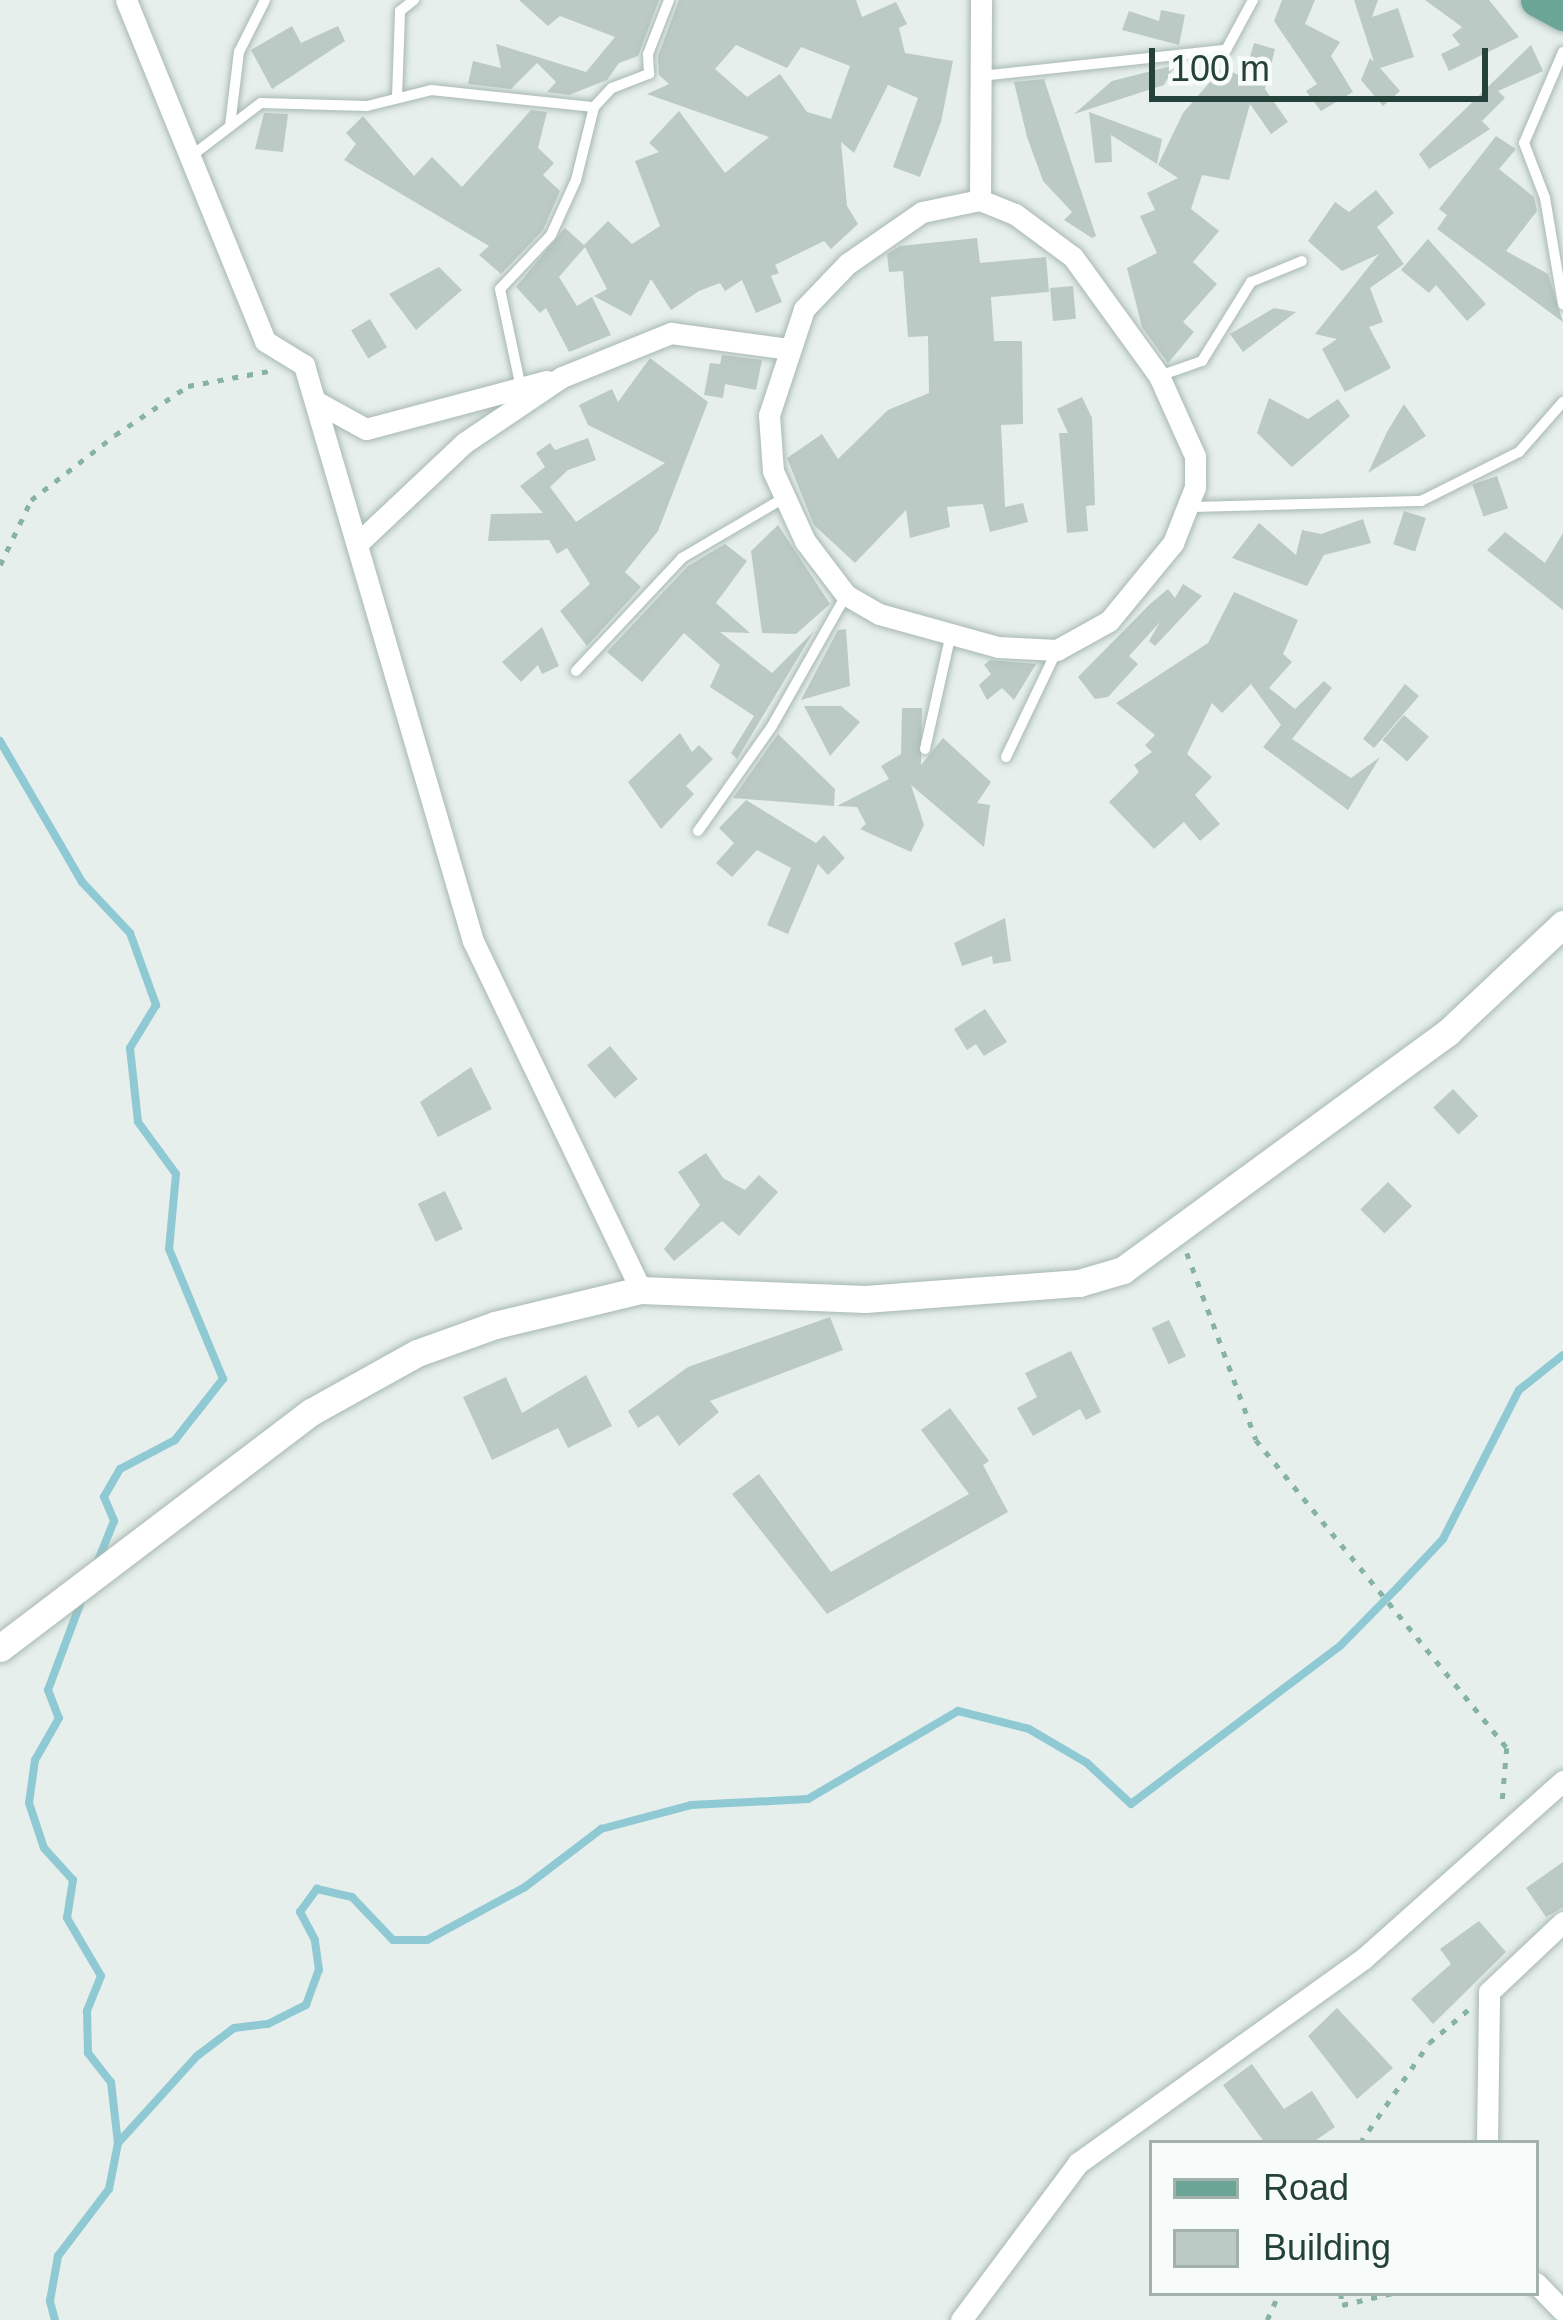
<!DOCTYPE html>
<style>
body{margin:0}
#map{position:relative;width:1563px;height:2320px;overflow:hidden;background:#e6efeb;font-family:Helvetica,sans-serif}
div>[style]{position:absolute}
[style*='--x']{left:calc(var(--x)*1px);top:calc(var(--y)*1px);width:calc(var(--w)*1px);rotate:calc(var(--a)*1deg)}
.stream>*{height:8px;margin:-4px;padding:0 4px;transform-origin:4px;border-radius:4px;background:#8ec9d4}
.building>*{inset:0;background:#bbcac4;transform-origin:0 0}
.path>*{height:4.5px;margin-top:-2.25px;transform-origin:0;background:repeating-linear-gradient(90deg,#86b3a5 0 6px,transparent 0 15px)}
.roads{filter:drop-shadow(0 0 3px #a8b8b2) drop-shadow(0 0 3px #a8b8b2)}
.service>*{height:10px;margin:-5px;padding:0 5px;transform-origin:5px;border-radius:5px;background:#fff}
.minor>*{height:21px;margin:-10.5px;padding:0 10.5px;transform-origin:10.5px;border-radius:10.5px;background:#fff}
.tertiary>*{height:27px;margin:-13.5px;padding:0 13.5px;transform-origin:13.5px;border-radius:13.5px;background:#fff}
.primary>*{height:33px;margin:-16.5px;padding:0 16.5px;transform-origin:16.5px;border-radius:16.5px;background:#6aa596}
span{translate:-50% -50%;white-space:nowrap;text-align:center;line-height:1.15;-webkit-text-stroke:9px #f7fbf9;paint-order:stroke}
.legend{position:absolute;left:1149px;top:2140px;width:390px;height:156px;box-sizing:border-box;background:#f7fbf9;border:3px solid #a3b1ad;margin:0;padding:15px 21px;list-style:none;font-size:36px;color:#24423a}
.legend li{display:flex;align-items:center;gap:24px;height:60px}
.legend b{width:60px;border:3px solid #a3b1ad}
.scale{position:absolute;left:1149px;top:48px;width:339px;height:54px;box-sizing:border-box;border:6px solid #24423a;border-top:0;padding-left:15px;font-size:36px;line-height:42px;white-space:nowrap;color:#24423a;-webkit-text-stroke:9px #f7fbf9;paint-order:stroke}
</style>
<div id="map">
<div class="stream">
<div style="--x:0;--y:741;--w:163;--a:59.8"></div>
<div style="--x:82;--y:882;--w:70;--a:46.7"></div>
<div style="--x:130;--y:933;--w:77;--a:70.1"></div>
<div style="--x:156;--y:1005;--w:50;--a:121.2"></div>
<div style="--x:130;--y:1048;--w:74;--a:83.8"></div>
<div style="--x:138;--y:1122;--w:64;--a:53.8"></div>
<div style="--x:176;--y:1174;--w:75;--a:95.3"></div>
<div style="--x:169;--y:1249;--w:141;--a:67.4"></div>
<div style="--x:223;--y:1379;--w:78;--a:128.2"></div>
<div style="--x:175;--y:1440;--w:62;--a:152.2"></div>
<div style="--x:120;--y:1469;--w:32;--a:120"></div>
<div style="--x:104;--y:1497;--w:26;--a:67"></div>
<div style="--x:114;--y:1521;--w:45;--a:112"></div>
<div style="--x:82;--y:1599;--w:97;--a:110.5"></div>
<div style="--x:48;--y:1690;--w:30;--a:69"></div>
<div style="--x:59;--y:1718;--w:48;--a:119.7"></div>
<div style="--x:35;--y:1760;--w:43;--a:97.9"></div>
<div style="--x:29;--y:1803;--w:47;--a:71.6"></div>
<div style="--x:44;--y:1848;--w:43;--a:47.8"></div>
<div style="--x:73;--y:1880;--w:38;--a:99"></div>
<div style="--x:67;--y:1918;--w:67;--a:59.6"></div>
<div style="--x:101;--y:1976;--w:38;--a:112"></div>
<div style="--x:87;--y:2011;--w:42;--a:88.6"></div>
<div style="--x:88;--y:2053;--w:37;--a:52"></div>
<div style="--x:111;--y:2082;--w:61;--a:83.5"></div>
<div style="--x:55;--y:2320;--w:20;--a:-105"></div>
<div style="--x:50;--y:2301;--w:46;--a:-79.9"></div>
<div style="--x:58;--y:2256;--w:84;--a:-52.7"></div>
<div style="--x:109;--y:2189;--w:47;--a:-78.9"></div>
<div style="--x:118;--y:2143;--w:118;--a:-47.8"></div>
<div style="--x:197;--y:2056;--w:46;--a:-37.1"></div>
<div style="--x:234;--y:2028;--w:34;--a:-7"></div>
<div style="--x:268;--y:2024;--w:42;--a:-26.6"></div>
<div style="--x:306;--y:2005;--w:37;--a:-70"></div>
<div style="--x:319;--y:1970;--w:30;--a:-98"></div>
<div style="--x:315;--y:1940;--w:32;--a:-118"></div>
<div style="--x:300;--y:1912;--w:29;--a:-54"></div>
<div style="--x:317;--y:1889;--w:36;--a:13"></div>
<div style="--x:352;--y:1897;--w:59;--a:46.4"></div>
<div style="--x:393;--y:1940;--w:34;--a:0"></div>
<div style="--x:427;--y:1940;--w:111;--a:-28.4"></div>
<div style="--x:525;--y:1887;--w:96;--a:-37.3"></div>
<div style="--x:601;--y:1829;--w:93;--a:-14.9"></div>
<div style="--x:691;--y:1805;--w:117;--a:-2.9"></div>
<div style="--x:808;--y:1799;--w:174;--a:-30.4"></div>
<div style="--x:958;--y:1711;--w:73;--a:14.2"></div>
<div style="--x:1029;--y:1729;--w:67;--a:30.4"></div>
<div style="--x:1087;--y:1763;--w:60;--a:43"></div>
<div style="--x:1131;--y:1804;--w:263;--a:-37.1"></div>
<div style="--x:1341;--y:1645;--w:81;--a:-45.5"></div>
<div style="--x:1398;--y:1587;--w:66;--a:-46.8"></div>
<div style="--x:1443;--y:1539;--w:167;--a:-63"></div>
<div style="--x:1519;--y:1390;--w:56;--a:-38.5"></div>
</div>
<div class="building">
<div style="clip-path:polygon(519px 0,659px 0,638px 56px,619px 63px,607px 80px,569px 95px,547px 92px,556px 82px,537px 63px,511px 89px,468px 84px,473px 61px,501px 68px,496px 44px,586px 72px,615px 37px,560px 16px,548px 26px)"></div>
<div style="clip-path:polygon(evenodd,679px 0,856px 0,862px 17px,896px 2px,907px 24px,899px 28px,905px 53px,953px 61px,941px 122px,920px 177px,893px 167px,918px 98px,888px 85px,854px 153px,841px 142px,847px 206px,858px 224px,831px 249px,824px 241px,775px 265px,779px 273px,771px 276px,782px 302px,756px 313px,742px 280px,725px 291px,720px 283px,699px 291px,671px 310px,651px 279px,631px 316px,594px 296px,607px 289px,585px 247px,559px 277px,577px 306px,592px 297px,611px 335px,569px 352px,546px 308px,540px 313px,516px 287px,565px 228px,584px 245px,608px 221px,632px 244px,660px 226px,635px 161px,659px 152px,649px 143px,679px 111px,725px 173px,769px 137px,647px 94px,669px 84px,659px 75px,658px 56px,679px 0,736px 45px,787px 68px,801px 47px,850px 66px,831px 119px,807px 112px,780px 74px,747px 97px,715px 69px,736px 45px)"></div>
<div style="clip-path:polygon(1282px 0,1315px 0,1305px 24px,1340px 42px,1331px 56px,1353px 92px,1321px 111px,1306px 91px,1317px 84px,1274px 21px)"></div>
<div style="clip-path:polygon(1354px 0,1378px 0,1372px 17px,1398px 8px,1414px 57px,1380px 68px,1400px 91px,1383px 106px,1361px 80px,1370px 58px,1374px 62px)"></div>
<div style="clip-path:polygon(1425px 0,1489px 0,1519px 37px,1449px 71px,1441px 54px,1460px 45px,1452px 35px,1462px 27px)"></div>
<div style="clip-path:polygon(1161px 10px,1185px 15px,1179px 45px,1122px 30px,1129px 11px,1159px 21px)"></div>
<div style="clip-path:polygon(292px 26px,301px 43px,338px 26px,345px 41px,272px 89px,251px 50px)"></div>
<div style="clip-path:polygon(1254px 43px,1275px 49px,1265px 89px,1288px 122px,1271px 134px,1250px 104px,1229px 180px,1202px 175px,1191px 209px,1219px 231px,1193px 262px,1217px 284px,1183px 322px,1194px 332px,1168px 363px,1142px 327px,1127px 268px,1157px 253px,1140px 216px,1155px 210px,1147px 193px,1178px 178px,1158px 165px,1183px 113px,1223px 67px,1244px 78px)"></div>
<div style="clip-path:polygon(1531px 45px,1543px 71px,1498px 91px,1505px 98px,1482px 121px,1490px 129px,1429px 169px,1419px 154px)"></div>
<div style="clip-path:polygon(1175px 65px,1164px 85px,1074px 114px,1112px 81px)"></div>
<div style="clip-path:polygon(1044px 79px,1096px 236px,1092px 238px,1064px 220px,1072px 212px,1043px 181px,1027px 137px,1014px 82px)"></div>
<div style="clip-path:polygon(531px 110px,547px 112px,538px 148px,554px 163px,543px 175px,560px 191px,543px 230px,501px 274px,479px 255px,489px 246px,344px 160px,356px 144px,346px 133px,363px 116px,414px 176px,432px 157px,462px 187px)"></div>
<div style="clip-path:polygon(1089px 112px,1162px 139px,1157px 164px,1111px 135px,1112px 162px,1095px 163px)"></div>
<div style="clip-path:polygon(264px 113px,288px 114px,283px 152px,255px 149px)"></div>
<div style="clip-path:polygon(1496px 136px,1516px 149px,1499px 169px,1534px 197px,1537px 211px,1506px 251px,1548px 274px,1563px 322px,1437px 229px,1447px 215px,1439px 209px)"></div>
<div style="clip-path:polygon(1376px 190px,1394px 213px,1377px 227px,1404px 264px,1370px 288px,1383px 322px,1369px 327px,1391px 368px,1345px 392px,1322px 349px,1337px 339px,1315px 334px,1379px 254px,1342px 271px,1308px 241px,1335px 202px,1349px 212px)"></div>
<div style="clip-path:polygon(977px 238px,980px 263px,1046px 257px,1049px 292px,991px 297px,994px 341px,1022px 341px,1023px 424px,1001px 425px,1005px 507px,1023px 503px,1028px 522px,990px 532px,983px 504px,947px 507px,950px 527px,910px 538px,906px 510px,855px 563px,814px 525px,787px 458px,822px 434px,838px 459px,888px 410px,929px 393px,928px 336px,908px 337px,903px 271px,889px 272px,887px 254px,900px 246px)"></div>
<div style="clip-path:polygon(1428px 239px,1486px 304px,1467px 321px,1436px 285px,1429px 293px,1401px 270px)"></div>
<div style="clip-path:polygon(439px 267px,462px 290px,416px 330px,389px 294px)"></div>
<div style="left:1073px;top:286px;width:33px;height:23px;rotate:85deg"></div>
<div style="clip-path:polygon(1274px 308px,1296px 312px,1243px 352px,1230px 334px)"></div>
<div style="left:370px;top:319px;width:33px;height:22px;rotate:59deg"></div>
<div style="clip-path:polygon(722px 355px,762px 360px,756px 390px,725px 384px,723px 398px,704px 395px,710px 363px,720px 364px)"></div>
<div style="clip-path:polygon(650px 358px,708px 402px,658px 531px,625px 572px,641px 587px,587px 646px,560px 611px,590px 584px,567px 548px,557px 554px,549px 540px,488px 541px,491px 514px,543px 513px,520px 486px,545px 467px,536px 453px,550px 443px,555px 450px,588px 438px,596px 460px,568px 470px,550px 487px,576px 522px,665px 463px,588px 425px,579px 405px,612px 389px,618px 402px)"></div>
<div style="clip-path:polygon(1082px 397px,1092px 418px,1095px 505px,1086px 506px,1088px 531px,1067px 533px,1059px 433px,1068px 433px,1057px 409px)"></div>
<div style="clip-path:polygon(1269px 398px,1308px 419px,1338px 399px,1350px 416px,1292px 467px,1257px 433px)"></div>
<div style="clip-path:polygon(1404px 404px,1426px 436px,1368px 473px,1387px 432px)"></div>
<div style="left:1497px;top:476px;width:34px;height:26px;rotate:71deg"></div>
<div style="left:1404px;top:511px;width:23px;height:35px;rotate:18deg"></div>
<div style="clip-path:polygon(1363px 519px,1371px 543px,1324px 555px,1307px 586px,1232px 558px,1259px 523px,1296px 555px,1302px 530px,1321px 534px)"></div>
<div style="clip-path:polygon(778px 525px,830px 604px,796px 634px,762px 633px,751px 551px)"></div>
<div style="clip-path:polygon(1505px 532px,1545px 563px,1563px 533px,1563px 610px,1487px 550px)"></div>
<div style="clip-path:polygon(725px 544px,747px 561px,716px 603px,750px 633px,720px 632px,772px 673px,814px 631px,737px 759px,731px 753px,754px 716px,710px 687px,720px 665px,684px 633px,642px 682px,607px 652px,688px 566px)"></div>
<div style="clip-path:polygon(1183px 584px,1202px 596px,1155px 646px,1149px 641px,1160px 622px,1129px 656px,1138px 664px,1108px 697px,1095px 699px,1078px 677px,1150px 604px,1168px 589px,1175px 598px)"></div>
<div style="clip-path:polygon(1234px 592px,1298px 620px,1283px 654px,1292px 662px,1269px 688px,1295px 709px,1324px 681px,1332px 688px,1292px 739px,1351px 778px,1380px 757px,1348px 810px,1263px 747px,1281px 725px,1251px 684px,1222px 713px,1212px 703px,1187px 754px,1212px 777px,1195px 795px,1220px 824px,1200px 841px,1184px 822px,1154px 849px,1109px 802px,1139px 772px,1134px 765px,1152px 752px,1145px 745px,1155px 735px,1116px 703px,1208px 643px)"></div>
<div style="clip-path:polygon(542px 627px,559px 666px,542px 674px,538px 665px,521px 682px,502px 662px)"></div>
<div style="clip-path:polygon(846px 629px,850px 686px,801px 700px,838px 630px)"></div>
<div style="clip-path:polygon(990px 660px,1036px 664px,1014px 700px,1002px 688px,987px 700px,979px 685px,991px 674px,984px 665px)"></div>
<div style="clip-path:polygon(1405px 684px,1419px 696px,1374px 748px,1363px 739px)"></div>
<div style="clip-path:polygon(804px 706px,841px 706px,860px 722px,830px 756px)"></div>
<div style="clip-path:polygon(902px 708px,922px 708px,921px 765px,943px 738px,991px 782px,977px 803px,990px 805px,984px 847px,911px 785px,924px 825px,911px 852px,860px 829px,866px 824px,857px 807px,837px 806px,889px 779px,881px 766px,901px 754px)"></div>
<div style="left:1404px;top:715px;width:33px;height:33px;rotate:41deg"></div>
<div style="clip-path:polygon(680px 733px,692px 752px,699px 745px,713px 759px,686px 786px,694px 794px,661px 829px,628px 782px)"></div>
<div style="clip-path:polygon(778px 734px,835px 789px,834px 806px,733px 798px)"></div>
<div style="clip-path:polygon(746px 800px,816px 843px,824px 835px,845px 858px,828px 875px,818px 864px,788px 934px,767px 925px,791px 868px,757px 850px,732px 877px,716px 863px,734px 843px,719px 828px)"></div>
<div style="clip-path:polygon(1005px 918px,1011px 961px,993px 964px,992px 956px,962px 966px,954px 943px)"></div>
<div style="clip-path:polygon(985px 1009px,1007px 1042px,984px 1056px,976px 1044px,967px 1050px,954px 1029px)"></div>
<div style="left:610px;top:1046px;width:43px;height:30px;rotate:50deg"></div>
<div style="clip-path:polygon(471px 1067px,492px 1109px,438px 1137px,420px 1102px)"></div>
<div style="left:1453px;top:1089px;width:37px;height:27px;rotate:47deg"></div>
<div style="clip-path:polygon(706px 1153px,723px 1178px,745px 1190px,759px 1175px,778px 1192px,739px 1236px,722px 1221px,674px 1261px,664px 1249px,700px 1205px,678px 1172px)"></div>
<div style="left:1388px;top:1182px;width:34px;height:39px;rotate:45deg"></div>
<div style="left:445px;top:1191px;width:42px;height:30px;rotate:65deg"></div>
<div style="clip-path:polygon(830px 1317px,843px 1350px,710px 1401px,719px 1412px,679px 1446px,658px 1415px,638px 1428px,628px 1411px,688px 1367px)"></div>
<div style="left:1169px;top:1320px;width:40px;height:19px;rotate:65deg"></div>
<div style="clip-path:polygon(1071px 1351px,1101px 1412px,1086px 1420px,1080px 1409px,1033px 1436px,1017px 1408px,1037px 1397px,1025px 1373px)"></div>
<div style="clip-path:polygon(586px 1375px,612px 1426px,568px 1448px,558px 1428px,492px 1460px,463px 1397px,506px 1377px,522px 1413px)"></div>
<div style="clip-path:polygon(950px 1408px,989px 1461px,983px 1465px,1008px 1512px,827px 1614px,732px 1494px,759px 1474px,831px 1572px,969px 1494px,921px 1430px)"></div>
<div style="clip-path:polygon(1563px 1862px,1563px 1907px,1546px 1917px,1526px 1888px)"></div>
<div style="clip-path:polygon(1479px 1921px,1506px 1952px,1433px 2024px,1411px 1999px,1451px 1964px,1440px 1949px)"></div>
<div style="clip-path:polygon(1337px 2008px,1393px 2068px,1357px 2099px,1308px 2036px)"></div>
<div style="clip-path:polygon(1252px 2064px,1284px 2109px,1312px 2091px,1335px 2127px,1312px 2143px,1265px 2143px,1223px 2085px)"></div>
</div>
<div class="path">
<div style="--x:0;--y:565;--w:72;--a:-64.5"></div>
<div style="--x:31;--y:500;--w:106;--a:-37.7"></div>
<div style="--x:115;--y:435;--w:88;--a:-33.9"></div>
<div style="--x:188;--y:386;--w:87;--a:-10.5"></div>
<div style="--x:1187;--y:1253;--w:199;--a:69.7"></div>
<div style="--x:1256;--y:1440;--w:397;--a:50.8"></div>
<div style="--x:1507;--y:1748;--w:57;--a:95"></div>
<div style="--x:1360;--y:2143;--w:121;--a:-55.4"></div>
<div style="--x:1429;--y:2043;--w:52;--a:-40.4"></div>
<div style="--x:1341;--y:2293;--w:12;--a:85"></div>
<div style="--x:1342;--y:2305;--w:52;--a:-13.2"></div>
<div style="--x:1267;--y:2320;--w:30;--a:-66"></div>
</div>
<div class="roads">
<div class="service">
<div style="--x:1563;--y:52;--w:99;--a:113.2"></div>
<div style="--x:1524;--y:143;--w:59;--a:69.1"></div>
<div style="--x:1545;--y:198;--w:108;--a:80.4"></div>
<div style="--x:981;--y:76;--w:246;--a:-6.1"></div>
<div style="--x:1226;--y:50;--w:57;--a:-61.6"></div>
<div style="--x:397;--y:98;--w:87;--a:-88"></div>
<div style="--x:400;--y:11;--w:18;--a:-38"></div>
<div style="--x:230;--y:126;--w:75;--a:-83.1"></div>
<div style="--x:239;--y:52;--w:58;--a:-63.4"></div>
<div style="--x:190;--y:157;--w:89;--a:-37.3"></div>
<div style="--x:261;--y:103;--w:106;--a:1.6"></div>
<div style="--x:367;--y:106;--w:66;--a:-14"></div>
<div style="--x:431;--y:90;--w:164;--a:6"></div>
<div style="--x:1159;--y:376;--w:46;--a:-19.2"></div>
<div style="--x:1202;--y:361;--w:93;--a:-58.2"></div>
<div style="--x:1251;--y:282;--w:55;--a:-22.4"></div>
<div style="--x:521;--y:388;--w:101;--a:-102"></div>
<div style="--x:500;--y:289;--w:74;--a:-46.6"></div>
<div style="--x:551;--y:235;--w:60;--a:-65.6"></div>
<div style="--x:576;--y:180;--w:75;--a:-76.1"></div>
<div style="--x:594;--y:107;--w:26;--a:-47"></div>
<div style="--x:612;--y:88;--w:40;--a:-21"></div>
<div style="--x:649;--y:74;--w:20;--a:-93"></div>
<div style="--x:648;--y:54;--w:58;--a:-68.7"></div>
<div style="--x:1189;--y:507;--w:232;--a:-1.5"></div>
<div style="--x:1421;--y:501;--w:110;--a:-26.6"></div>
<div style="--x:1519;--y:452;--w:67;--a:-48.7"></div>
<div style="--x:576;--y:671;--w:155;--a:-46.8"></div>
<div style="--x:682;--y:558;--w:116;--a:-30.5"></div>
<div style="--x:925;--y:749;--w:118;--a:-77.3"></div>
<div style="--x:1006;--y:757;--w:119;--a:-64.5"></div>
<div style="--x:698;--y:831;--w:128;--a:-54.8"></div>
<div style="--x:772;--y:726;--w:150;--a:-60.5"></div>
</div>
<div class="minor">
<div style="--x:126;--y:0;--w:368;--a:67.8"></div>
<div style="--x:265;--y:341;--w:46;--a:31.6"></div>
<div style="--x:304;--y:365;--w:600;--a:73.65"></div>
<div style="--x:473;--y:941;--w:387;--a:64.3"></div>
<div style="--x:980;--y:200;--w:38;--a:22"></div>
<div style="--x:1015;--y:214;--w:72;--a:36.6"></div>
<div style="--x:1073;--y:257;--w:147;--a:54.1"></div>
<div style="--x:1159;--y:376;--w:88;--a:65.8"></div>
<div style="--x:1195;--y:456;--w:31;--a:90"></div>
<div style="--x:1195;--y:487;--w:60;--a:111.4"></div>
<div style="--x:1173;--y:543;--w:101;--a:129.4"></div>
<div style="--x:1109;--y:621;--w:60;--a:150.9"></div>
<div style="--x:1057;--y:650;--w:59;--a:-177.1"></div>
<div style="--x:998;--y:647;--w:123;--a:-164.5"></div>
<div style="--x:879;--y:614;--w:38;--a:-150"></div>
<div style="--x:846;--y:595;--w:68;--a:-127.2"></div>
<div style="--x:805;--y:541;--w:77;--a:-114.6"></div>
<div style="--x:773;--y:471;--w:56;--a:-94.1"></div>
<div style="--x:769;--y:415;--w:112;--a:-71.7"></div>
<div style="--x:804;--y:309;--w:62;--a:-46.3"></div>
<div style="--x:847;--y:264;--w:91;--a:-34.7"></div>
<div style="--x:922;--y:212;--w:59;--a:-11.7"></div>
<div style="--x:980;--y:200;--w:200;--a:-89.7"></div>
<div style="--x:315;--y:401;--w:58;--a:28.8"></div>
<div style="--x:366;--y:429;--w:187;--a:-14.9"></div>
<div style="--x:357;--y:544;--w:147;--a:-43.3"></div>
<div style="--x:464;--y:443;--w:118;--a:-34"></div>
<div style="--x:562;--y:377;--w:118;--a:-22"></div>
<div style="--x:671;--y:333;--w:120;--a:7.7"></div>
<div style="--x:1487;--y:2143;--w:151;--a:-89.2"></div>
<div style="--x:1489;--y:1992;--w:102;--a:-43.4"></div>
<div style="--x:1536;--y:2283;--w:39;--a:46"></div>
<div style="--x:961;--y:2320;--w:196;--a:-53.3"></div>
<div style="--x:1078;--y:2163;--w:350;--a:-35.6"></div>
<div style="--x:1363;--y:1959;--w:268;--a:-41.7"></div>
</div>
<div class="tertiary">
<div style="--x:0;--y:1648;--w:390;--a:-37.2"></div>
<div style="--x:311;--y:1412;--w:121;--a:-29.1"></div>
<div style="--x:417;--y:1353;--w:83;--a:-19.7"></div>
<div style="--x:495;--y:1325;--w:150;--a:-13.5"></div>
<div style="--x:641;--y:1290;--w:224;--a:2.3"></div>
<div style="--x:865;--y:1299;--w:215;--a:-4.3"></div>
<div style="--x:1079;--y:1283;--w:46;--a:-16.5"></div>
<div style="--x:1123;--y:1270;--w:403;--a:-36.2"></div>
<div style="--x:1448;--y:1032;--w:158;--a:-43.2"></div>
</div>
<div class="primary">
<div style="--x:1537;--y:0;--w:30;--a:28"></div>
</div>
</div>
<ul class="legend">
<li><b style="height:15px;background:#6aa596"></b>Road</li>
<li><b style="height:33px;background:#bbcac4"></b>Building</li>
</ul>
<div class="scale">100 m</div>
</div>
